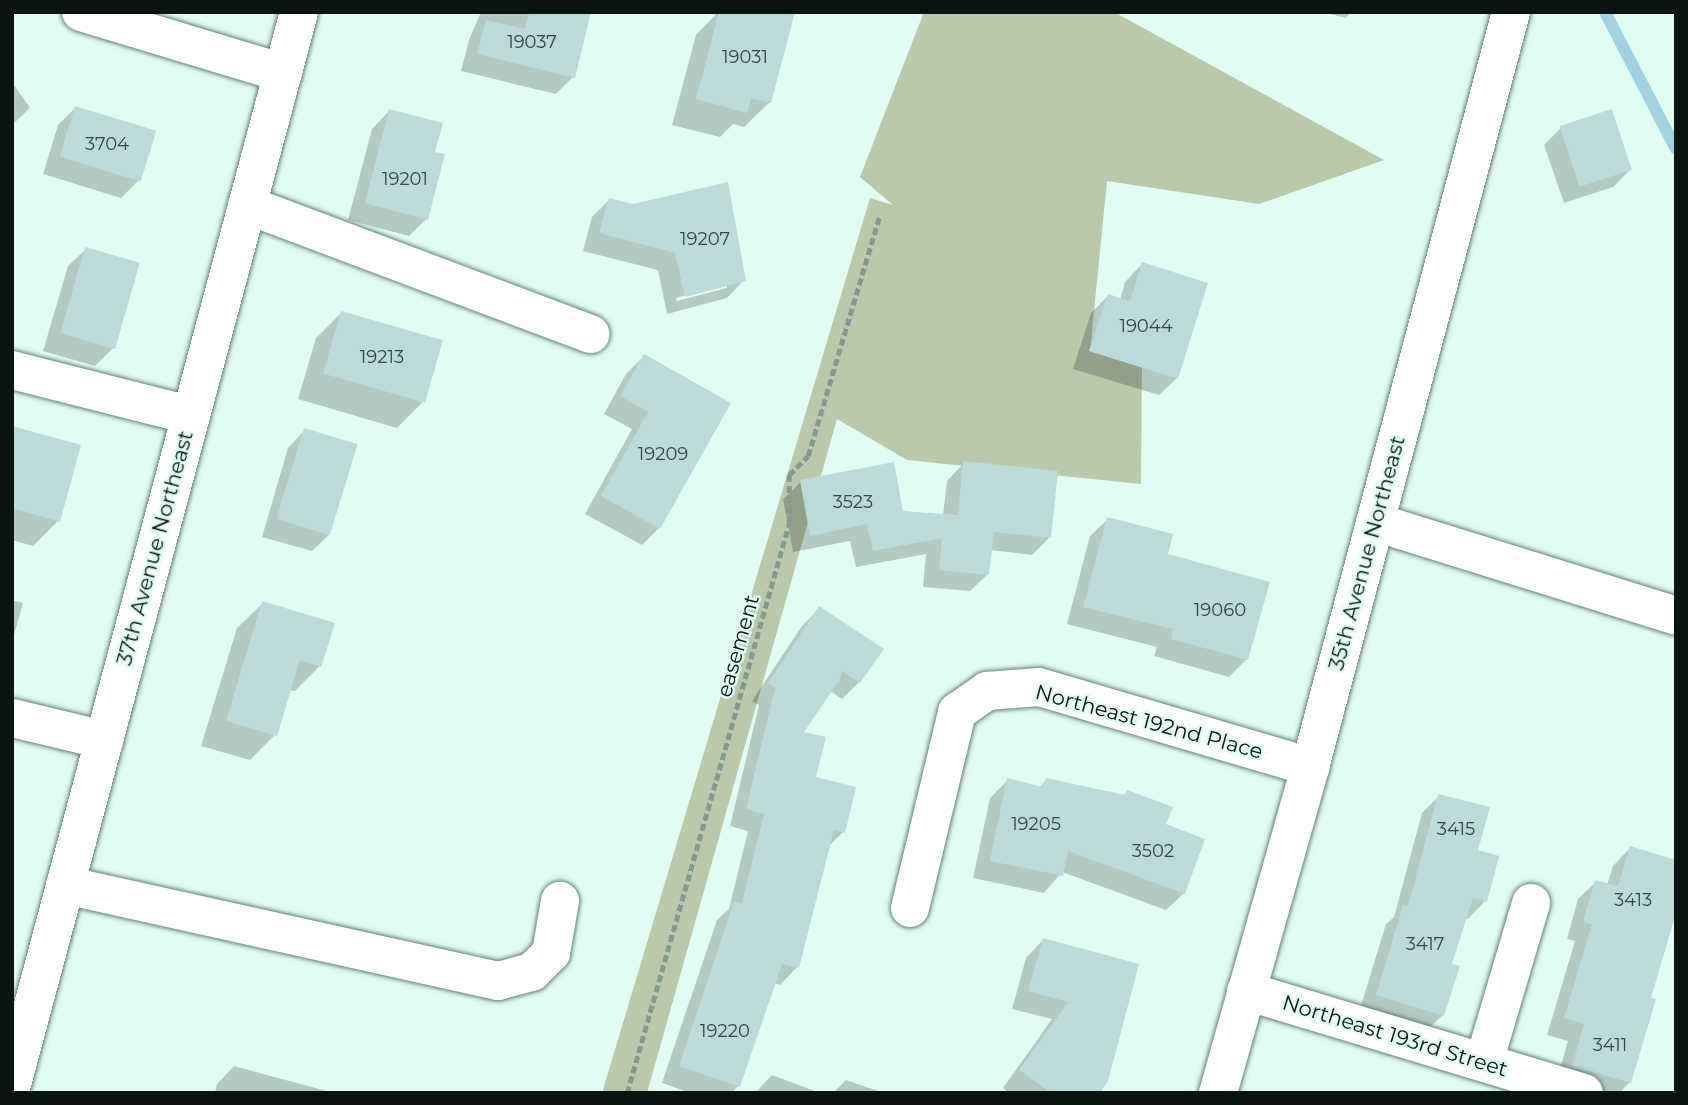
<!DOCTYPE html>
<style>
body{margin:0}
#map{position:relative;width:1688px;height:1105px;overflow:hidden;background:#e0fcf3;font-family:Montserrat,sans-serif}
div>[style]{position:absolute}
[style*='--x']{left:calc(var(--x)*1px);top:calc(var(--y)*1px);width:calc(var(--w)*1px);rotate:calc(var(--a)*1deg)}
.green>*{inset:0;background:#bac9ac}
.shadow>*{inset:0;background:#0003}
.stream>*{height:12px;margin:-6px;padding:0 6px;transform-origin:6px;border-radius:6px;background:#a1d2df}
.building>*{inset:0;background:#bcdada;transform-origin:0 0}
.path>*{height:4.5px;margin-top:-2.25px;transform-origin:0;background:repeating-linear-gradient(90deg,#849992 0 7px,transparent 0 10.5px)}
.roads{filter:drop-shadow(0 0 2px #668077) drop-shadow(0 0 2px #668077)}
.minor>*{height:38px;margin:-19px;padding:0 19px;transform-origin:19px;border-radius:19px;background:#fff}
span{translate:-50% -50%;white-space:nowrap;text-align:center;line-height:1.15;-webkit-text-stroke:5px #e0fcf3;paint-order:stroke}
.number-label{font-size:18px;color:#364542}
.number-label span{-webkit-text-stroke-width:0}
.street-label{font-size:21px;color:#091310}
.frame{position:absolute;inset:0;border:14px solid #091310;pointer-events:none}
</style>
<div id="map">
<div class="green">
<div style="clip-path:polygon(924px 12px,1114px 12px,1384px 160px,1259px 204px,1107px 181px,1090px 351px,1142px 367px,1141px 484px,907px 460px,837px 419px,647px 1093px,602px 1093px,870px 198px,893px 205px,860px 177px)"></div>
</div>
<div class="shadow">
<div style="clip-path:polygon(481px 12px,589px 12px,573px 77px,556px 94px,461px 71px,469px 40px)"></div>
<div style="clip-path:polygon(718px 12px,732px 12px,770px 102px,744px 127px,733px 124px,720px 137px,672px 125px,696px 35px)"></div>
<div style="clip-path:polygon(1322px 12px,1351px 12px,1346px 18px)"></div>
<div style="clip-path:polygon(12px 82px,30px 108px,12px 125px)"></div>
<div style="clip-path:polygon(75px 108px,138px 181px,121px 198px,43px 174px,58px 125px)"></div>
<div style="clip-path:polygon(389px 111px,433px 153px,426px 219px,409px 236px,348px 220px,372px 129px)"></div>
<div style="clip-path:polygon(1561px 128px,1630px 170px,1613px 187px,1564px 203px,1544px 145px)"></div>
<div style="clip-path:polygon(evenodd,609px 200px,633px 206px,744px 280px,727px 298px,667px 314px,658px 270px,583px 251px,592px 217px,609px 200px,727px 284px,727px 288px,677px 301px,676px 298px,727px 284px)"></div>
<div style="clip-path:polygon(86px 249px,112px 349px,95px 366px,43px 351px,68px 266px)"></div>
<div style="clip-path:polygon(1142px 264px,1177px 378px,1159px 395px,1073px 369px,1091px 313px,1108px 296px,1120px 300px,1125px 282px)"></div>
<div style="clip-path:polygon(341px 313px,422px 403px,397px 428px,298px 399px,316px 338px)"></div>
<div style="clip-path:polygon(644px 356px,659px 528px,642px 545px,585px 514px,632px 429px,604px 414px,626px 374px)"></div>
<div style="clip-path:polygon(12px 428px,58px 521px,33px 546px,12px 540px)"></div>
<div style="clip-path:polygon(305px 430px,330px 534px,312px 551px,262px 537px,288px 448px)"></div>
<div style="clip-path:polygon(964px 463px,1049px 538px,1032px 555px,990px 550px,988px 574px,970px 591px,923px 587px,926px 554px,856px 567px,850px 541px,793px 552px,783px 499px,801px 482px,902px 512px,943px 516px,947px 481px)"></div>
<div style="clip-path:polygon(1108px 519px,1166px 555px,1247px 659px,1229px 677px,1154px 656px,1157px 647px,1067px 624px,1090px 536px)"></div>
<div style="clip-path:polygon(12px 600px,23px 603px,12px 642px)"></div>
<div style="clip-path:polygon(263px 603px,320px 666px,295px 691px,289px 690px,275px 735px,250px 760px,201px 746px,237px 628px)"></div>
<div style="clip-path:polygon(820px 608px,859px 682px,842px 699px,830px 691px,801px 733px,814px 779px,843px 832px,828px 847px,797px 967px,780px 985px,774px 983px,738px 1086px,731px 1093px,690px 1093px,662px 1083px,717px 920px,729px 909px,748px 831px,730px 826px,759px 705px,752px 701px,802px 626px)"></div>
<div style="clip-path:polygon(1008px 780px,1039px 788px,1046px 780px,1123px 797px,1127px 792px,1164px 825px,1184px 893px,1166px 910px,1062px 872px,1044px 893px,973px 878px,990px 798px)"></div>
<div style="clip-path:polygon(1439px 796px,1476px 852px,1485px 901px,1468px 919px,1465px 918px,1450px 965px,1443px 1015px,1425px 1032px,1359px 1012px,1386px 924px,1394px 917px,1422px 813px)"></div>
<div style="clip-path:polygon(1630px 848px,1649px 999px,1630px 1082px,1619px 1093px,1589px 1093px,1556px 1083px,1568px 1041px,1547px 1035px,1575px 941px,1567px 939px,1578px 899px,1596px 882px,1607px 885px,1613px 866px)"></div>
<div style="clip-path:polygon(1043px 940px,1137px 965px,1098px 1093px,1009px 1093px,1003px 1088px,1052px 1019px,1012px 1009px,1026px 958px)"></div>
<div style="clip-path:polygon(234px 1066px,334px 1093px,215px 1093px,217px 1084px)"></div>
<div style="clip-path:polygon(772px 1075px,820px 1093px,755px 1093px)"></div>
<div style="clip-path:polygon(846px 1080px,884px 1093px,833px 1093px)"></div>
</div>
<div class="stream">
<div style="--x:1605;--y:12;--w:154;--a:62.6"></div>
</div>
<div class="building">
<div style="clip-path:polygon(529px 12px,591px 12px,575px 78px,477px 54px,486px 20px,525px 29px)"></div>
<div style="clip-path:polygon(719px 12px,795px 12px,771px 103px,751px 98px,747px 113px,696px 99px)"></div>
<div style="left:75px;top:106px;width:85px;height:53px;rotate:17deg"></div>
<div style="clip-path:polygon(389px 109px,443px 123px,435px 152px,445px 154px,428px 220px,365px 203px)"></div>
<div style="left:1612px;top:109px;width:64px;height:55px;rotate:72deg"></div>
<div style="clip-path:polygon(728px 182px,746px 281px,685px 297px,675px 253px,599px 233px,609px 198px,633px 204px)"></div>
<div style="left:85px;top:247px;width:57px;height:90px;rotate:16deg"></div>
<div style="clip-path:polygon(1142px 262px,1208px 283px,1178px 379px,1089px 351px,1108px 294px,1130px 301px)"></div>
<div style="left:341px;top:311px;width:106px;height:65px;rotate:16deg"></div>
<div style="clip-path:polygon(644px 354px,731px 403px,660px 529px,601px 496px,648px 412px,620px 396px)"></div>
<div style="clip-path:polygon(12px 426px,81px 445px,60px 522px,12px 508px)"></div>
<div style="left:304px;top:428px;width:56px;height:95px;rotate:17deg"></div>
<div style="clip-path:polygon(963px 461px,1058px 471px,1051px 538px,994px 532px,989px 575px,939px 570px,942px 538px,873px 551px,867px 524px,810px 536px,800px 480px,894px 462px,903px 511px,958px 515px)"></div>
<div style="clip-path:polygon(1107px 517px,1173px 534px,1168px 554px,1270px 582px,1248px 660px,1171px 639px,1173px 629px,1083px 607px)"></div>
<div style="clip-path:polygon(262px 601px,335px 623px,321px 667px,300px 660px,277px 736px,226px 721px)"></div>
<div style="clip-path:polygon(819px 606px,884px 649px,860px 683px,842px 671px,840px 679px,804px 732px,826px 737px,816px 777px,856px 787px,845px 833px,834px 830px,799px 968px,782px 964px,740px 1087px,679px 1066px,734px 901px,742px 903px,764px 814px,746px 809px,775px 688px,768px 683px)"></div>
<div style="clip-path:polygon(1007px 778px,1042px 787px,1046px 778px,1125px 795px,1127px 790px,1173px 807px,1166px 824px,1205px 839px,1185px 894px,1068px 851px,1063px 876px,990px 861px)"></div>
<div style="clip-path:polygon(1438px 794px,1490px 807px,1478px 850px,1499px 856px,1487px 902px,1473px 898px,1452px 964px,1460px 966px,1444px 1016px,1376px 995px,1403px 905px,1408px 906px)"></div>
<div style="clip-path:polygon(1630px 846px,1676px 860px,1676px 913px,1651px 998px,1656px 999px,1631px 1083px,1572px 1066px,1584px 1024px,1564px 1018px,1592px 924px,1583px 922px,1595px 880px,1618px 886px)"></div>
<div style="clip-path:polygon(1043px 938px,1139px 964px,1108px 1081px,1100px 1093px,1051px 1093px,1019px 1070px,1068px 1002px,1028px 991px)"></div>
</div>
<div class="path">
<div style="--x:627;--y:1093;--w:592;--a:-74.11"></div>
<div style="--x:789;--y:524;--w:49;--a:-90"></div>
<div style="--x:789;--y:475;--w:27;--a:-45"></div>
<div style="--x:808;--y:456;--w:252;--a:-73.4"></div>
</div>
<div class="roads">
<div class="minor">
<div style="--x:81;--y:12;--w:211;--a:16.8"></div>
<div style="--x:247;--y:205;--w:367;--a:20.6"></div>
<div style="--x:12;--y:370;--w:184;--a:14.2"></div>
<div style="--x:1375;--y:522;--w:315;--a:17.3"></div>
<div style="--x:12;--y:718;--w:95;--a:13.4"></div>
<div style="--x:65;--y:885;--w:444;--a:12.5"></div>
<div style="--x:498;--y:981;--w:35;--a:-15"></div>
<div style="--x:532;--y:972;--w:27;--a:-45"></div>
<div style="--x:551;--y:953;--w:53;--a:-80.2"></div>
<div style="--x:910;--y:908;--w:202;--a:-76.5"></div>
<div style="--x:957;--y:712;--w:37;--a:-35"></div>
<div style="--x:987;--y:691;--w:52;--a:-4.4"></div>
<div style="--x:1039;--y:687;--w:283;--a:16.4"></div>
<div style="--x:1246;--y:991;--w:353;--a:16.8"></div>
<div style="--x:1484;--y:1062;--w:166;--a:-73.5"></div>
<div style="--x:12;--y:1084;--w:1110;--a:-75.01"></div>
<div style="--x:1218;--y:1093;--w:339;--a:-74.2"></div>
<div style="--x:1310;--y:767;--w:781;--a:-75.09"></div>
</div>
</div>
<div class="number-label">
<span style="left:532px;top:42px">19037</span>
<span style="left:745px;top:57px">19031</span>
<span style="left:107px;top:144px">3704</span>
<span style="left:405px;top:179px">19201</span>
<span style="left:705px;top:239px">19207</span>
<span style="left:1146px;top:326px">19044</span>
<span style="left:382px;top:357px">19213</span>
<span style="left:663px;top:454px">19209</span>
<span style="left:853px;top:502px">3523</span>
<span style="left:1220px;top:610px">19060</span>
<span style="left:1036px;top:824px">19205</span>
<span style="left:1456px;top:829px">3415</span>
<span style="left:1153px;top:851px">3502</span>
<span style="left:1633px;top:900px">3413</span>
<span style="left:1425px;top:944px">3417</span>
<span style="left:725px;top:1031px">19220</span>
<span style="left:1610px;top:1045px">3411</span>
</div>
<div class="street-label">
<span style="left:155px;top:548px;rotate:-75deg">37th Avenue Northeast</span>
<span style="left:1367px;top:553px;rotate:-75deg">35th Avenue Northeast</span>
<span style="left:738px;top:646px;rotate:-74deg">easement</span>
<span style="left:1149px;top:722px;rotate:15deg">Northeast 192nd Place</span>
<span style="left:1395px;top:1036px;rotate:17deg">Northeast 193rd Street</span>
</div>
<div class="frame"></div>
</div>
